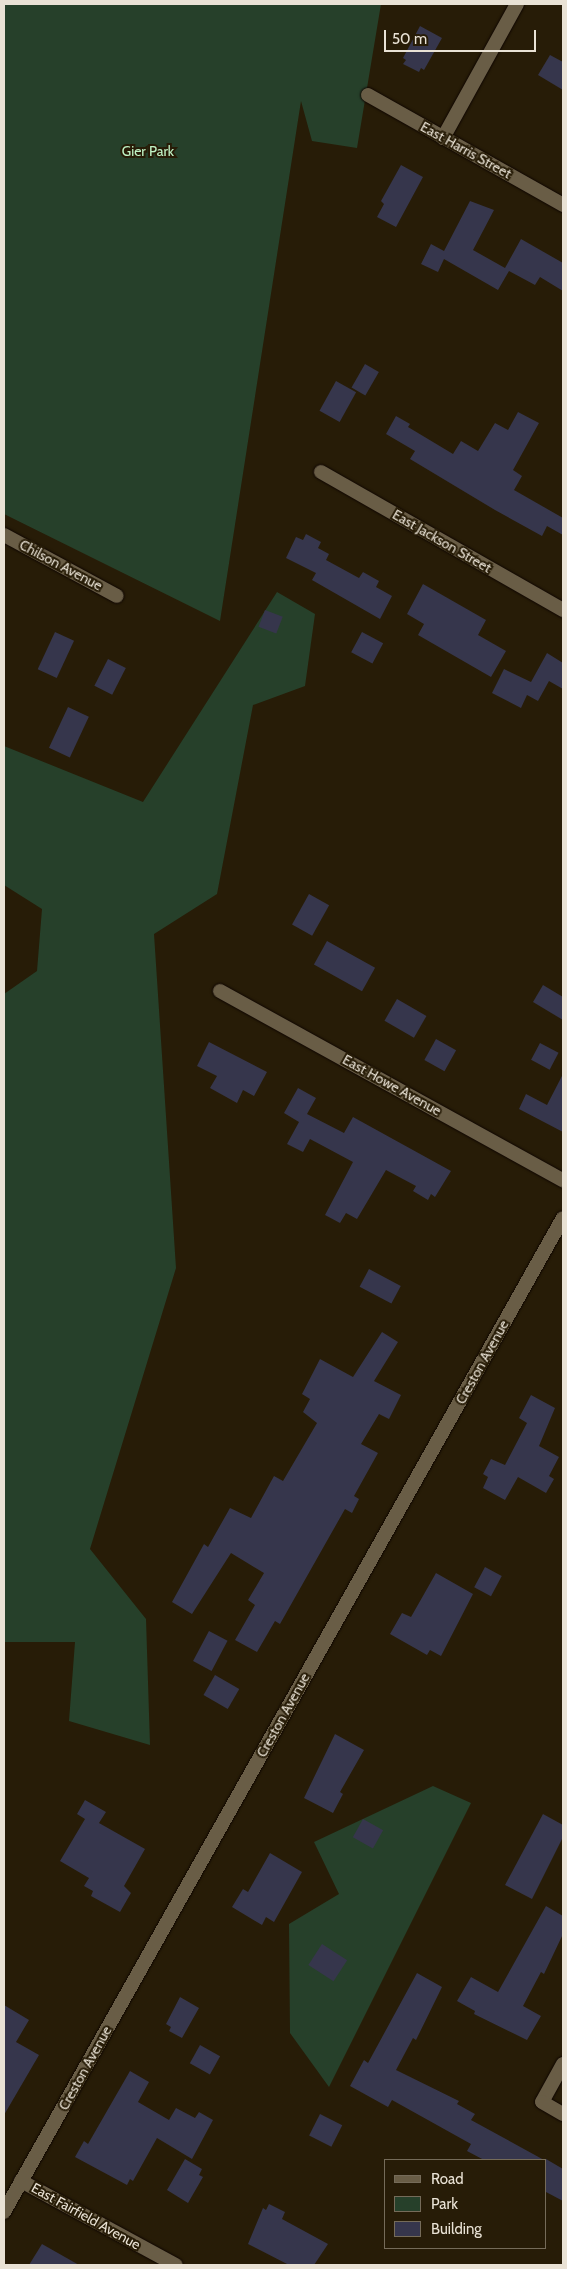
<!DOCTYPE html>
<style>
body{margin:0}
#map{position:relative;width:567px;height:2269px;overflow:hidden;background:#271c07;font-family:Cabin,sans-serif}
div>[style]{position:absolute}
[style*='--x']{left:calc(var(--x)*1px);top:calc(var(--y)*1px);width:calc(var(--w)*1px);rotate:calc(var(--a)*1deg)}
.green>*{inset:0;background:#26402a}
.building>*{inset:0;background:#36364c;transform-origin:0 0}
.roads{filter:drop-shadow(0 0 1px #0f0600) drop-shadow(0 0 1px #0f0600)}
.minor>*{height:14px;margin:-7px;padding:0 7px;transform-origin:7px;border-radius:7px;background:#695d46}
span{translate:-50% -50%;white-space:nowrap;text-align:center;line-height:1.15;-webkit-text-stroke:4px #271c07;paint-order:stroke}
.street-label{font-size:14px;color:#e9e2d5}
.park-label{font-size:14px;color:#bff3c5}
.frame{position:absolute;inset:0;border:5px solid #e9e2d5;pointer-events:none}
.legend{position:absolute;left:384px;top:2159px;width:162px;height:90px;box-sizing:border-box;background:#271c07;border:1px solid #756b59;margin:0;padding:6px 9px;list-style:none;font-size:15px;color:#e9e2d5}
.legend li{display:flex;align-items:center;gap:10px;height:25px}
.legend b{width:25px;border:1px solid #756b59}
.scale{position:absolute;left:384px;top:30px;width:152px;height:22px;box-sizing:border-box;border:2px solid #e9e2d5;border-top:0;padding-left:6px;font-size:15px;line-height:18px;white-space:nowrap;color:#e9e2d5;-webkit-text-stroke:4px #271c07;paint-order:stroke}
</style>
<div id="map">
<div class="green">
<div style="clip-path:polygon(4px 4px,381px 4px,357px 148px,312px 141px,301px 101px,220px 621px,4px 514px)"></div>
<div style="clip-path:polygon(277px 592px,315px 614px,305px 686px,253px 705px,217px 894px,154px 934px,176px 1268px,90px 1549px,146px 1619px,150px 1745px,69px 1721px,75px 1642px,4px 1642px,4px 994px,37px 971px,42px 909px,4px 885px,4px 746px,143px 802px)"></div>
<div style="clip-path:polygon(433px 1786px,471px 1803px,329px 2087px,290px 2033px,289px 1924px,339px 1894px,314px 1842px)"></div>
</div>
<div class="building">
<div style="clip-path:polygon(420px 26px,442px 38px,424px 70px,421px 68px,419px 72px,403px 64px,406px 60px,403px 58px)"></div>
<div style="clip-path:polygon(550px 55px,563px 62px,563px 90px,538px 75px)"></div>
<div style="clip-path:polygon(401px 165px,423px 177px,396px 227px,377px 217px,384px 204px,381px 201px)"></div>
<div style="clip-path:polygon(470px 201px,494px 210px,473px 250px,505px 268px,521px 239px,563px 263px,563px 291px,540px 277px,535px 285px,509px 271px,498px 290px,444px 259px,438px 272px,421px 264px,431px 244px,444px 251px)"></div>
<div style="left:365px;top:364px;width:16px;height:27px;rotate:30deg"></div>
<div style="left:336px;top:381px;width:23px;height:34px;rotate:29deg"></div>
<div style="clip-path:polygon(518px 412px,539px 423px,513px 470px,522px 476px,514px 490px,563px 518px,563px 535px,547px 526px,542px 536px,495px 510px,410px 459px,415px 451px,386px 434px,396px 416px,410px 424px,408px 427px,453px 454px,461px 441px,478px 451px,495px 423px,508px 430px)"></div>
<div style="clip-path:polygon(306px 534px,321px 542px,318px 548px,329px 554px,326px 560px,359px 578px,363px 572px,379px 581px,376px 587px,392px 596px,380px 619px,312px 580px,316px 573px,286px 558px,296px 537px,303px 540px)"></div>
<div style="clip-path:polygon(423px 584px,486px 620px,478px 635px,506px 651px,491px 677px,418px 635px,424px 624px,407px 614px)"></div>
<div style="left:265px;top:610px;width:19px;height:18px;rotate:21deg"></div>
<div style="left:55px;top:632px;width:21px;height:41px;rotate:25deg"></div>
<div style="left:362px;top:632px;width:24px;height:23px;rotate:28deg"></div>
<div style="clip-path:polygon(547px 653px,563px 663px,563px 689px,549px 681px,538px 701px,527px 695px,521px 708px,492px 693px,504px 669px,531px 682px)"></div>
<div style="left:108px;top:659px;width:20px;height:30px;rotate:27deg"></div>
<div style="left:68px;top:707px;width:23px;height:45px;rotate:25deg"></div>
<div style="left:309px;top:894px;width:23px;height:35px;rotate:29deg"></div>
<div style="left:327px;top:941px;width:55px;height:27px;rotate:29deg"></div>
<div style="clip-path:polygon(543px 985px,563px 997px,563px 1020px,533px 1002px)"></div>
<div style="left:397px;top:999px;width:34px;height:25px;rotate:30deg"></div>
<div style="left:436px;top:1039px;width:23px;height:24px;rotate:29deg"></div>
<div style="clip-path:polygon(209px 1042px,267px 1072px,254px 1096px,243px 1090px,237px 1103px,210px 1088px,217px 1076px,197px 1066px)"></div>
<div style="left:540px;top:1043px;width:21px;height:19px;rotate:28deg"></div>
<div style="clip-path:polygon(563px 1074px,563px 1132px,519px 1109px,526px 1094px,547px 1105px)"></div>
<div style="clip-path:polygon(298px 1088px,316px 1098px,307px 1114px,344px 1133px,353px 1117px,451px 1171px,435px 1197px,431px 1194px,428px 1200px,413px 1191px,416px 1186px,386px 1170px,357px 1219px,346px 1213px,340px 1223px,325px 1215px,353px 1162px,310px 1139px,303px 1152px,287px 1144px,299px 1122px,284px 1113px)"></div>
<div style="left:369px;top:1269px;width:36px;height:20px;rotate:28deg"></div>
<div style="clip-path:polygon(382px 1332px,398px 1342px,374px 1381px,401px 1395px,389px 1419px,379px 1414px,361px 1444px,378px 1453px,354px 1496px,359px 1499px,352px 1513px,345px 1509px,280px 1624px,275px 1621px,257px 1652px,235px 1640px,255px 1605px,248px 1600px,264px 1573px,231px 1553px,192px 1614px,172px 1602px,204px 1544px,208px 1547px,230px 1508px,251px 1518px,274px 1476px,283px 1481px,317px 1423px,303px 1412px,310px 1399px,302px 1394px,320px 1359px,353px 1377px)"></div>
<div style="clip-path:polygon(531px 1395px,555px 1408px,539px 1446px,559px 1457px,549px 1476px,554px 1479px,546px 1493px,518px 1477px,505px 1500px,483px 1488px,488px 1477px,483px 1474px,491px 1459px,505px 1465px,527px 1423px,519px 1418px)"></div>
<div style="left:485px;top:1567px;width:19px;height:23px;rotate:28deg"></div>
<div style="clip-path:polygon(436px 1573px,473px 1594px,441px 1656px,430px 1650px,427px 1655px,390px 1634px,402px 1613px,411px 1617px)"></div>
<div style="left:209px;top:1631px;width:21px;height:34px;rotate:28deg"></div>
<div style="left:215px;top:1675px;width:28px;height:23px;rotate:30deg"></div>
<div style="clip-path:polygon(335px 1734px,364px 1750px,340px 1792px,343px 1794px,333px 1813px,304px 1798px)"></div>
<div style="clip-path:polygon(85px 1800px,106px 1812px,99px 1823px,145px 1849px,124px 1886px,131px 1893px,120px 1912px,91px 1896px,93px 1891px,84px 1886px,89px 1878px,60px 1861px,85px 1819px,77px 1814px)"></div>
<div style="clip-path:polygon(543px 1814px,563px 1825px,563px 1837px,532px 1899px,505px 1885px)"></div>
<div style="left:363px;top:1819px;width:23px;height:21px;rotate:29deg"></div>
<div style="clip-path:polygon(270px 1853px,302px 1872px,274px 1922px,266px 1917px,262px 1925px,232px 1907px,243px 1889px,248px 1892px)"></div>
<div style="clip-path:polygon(546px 1906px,563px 1916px,563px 1934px,544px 1974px,541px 1972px,523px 2006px,541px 2016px,527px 2040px,474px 2014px,475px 2011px,457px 2001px,471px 1977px,498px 1992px)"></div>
<div style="left:322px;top:1944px;width:30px;height:25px;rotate:33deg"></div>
<div style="clip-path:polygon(417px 1973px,442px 1987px,416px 2040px,413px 2038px,396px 2070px,459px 2101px,457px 2104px,475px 2114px,471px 2120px,544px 2160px,484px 2160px,467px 2151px,471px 2144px,392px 2100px,388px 2107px,350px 2086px,364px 2060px,368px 2063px)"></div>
<div style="clip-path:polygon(180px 1997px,199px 2008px,182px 2038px,169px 2031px,171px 2027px,166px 2024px)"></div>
<div style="clip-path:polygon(4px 2005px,29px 2020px,16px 2042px,39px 2055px,4px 2115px)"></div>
<div style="left:200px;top:2045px;width:23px;height:21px;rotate:29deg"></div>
<div style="clip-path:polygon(130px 2071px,149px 2082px,138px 2102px,169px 2120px,176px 2108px,195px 2118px,199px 2112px,213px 2120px,192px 2159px,157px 2138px,133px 2181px,130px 2179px,127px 2185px,75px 2157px,84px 2141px,88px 2144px)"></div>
<div style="left:320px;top:2114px;width:25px;height:24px;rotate:27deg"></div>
<div style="clip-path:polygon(185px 2159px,202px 2169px,199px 2175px,203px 2177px,188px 2203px,167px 2190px)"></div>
<div style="clip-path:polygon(546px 2159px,563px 2169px,563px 2201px,546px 2192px)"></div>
<div style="clip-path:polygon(269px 2204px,285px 2212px,282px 2219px,328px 2244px,314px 2265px,289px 2265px,248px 2244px,263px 2208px,266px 2210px)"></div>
<div style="clip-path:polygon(42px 2244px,79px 2265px,29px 2265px)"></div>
</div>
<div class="roads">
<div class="minor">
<div style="--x:368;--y:95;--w:224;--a:29.4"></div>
<div style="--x:443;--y:138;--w:153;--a:-61.1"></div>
<div style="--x:321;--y:472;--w:279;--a:29.7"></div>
<div style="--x:4;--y:535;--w:128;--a:28.4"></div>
<div style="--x:220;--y:991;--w:392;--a:28.9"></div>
<div style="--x:563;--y:2064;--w:43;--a:118.9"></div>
<div style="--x:542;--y:2102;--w:24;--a:30"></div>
<div style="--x:21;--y:2181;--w:176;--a:28.5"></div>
<div style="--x:4;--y:2212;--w:1140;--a:-60.65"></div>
</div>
</div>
<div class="street-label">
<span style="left:466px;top:150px;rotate:29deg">East Harris Street</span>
<span style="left:442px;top:541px;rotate:30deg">East Jackson Street</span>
<span style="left:61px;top:565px;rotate:28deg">Chilson Avenue</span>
<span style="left:392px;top:1085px;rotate:29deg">East Howe Avenue</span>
<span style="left:482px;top:1362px;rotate:-61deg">Creston Avenue</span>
<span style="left:283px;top:1715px;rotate:-61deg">Creston Avenue</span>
<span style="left:85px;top:2068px;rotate:-61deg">Creston Avenue</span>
<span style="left:86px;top:2216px;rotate:29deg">East Fairfield Avenue</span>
</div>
<div class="park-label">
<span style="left:148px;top:151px">Gier Park</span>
</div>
<div class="frame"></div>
<ul class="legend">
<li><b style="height:6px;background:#695d46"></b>Road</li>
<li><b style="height:14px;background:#26402a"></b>Park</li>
<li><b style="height:14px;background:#36364c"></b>Building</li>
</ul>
<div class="scale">50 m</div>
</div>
